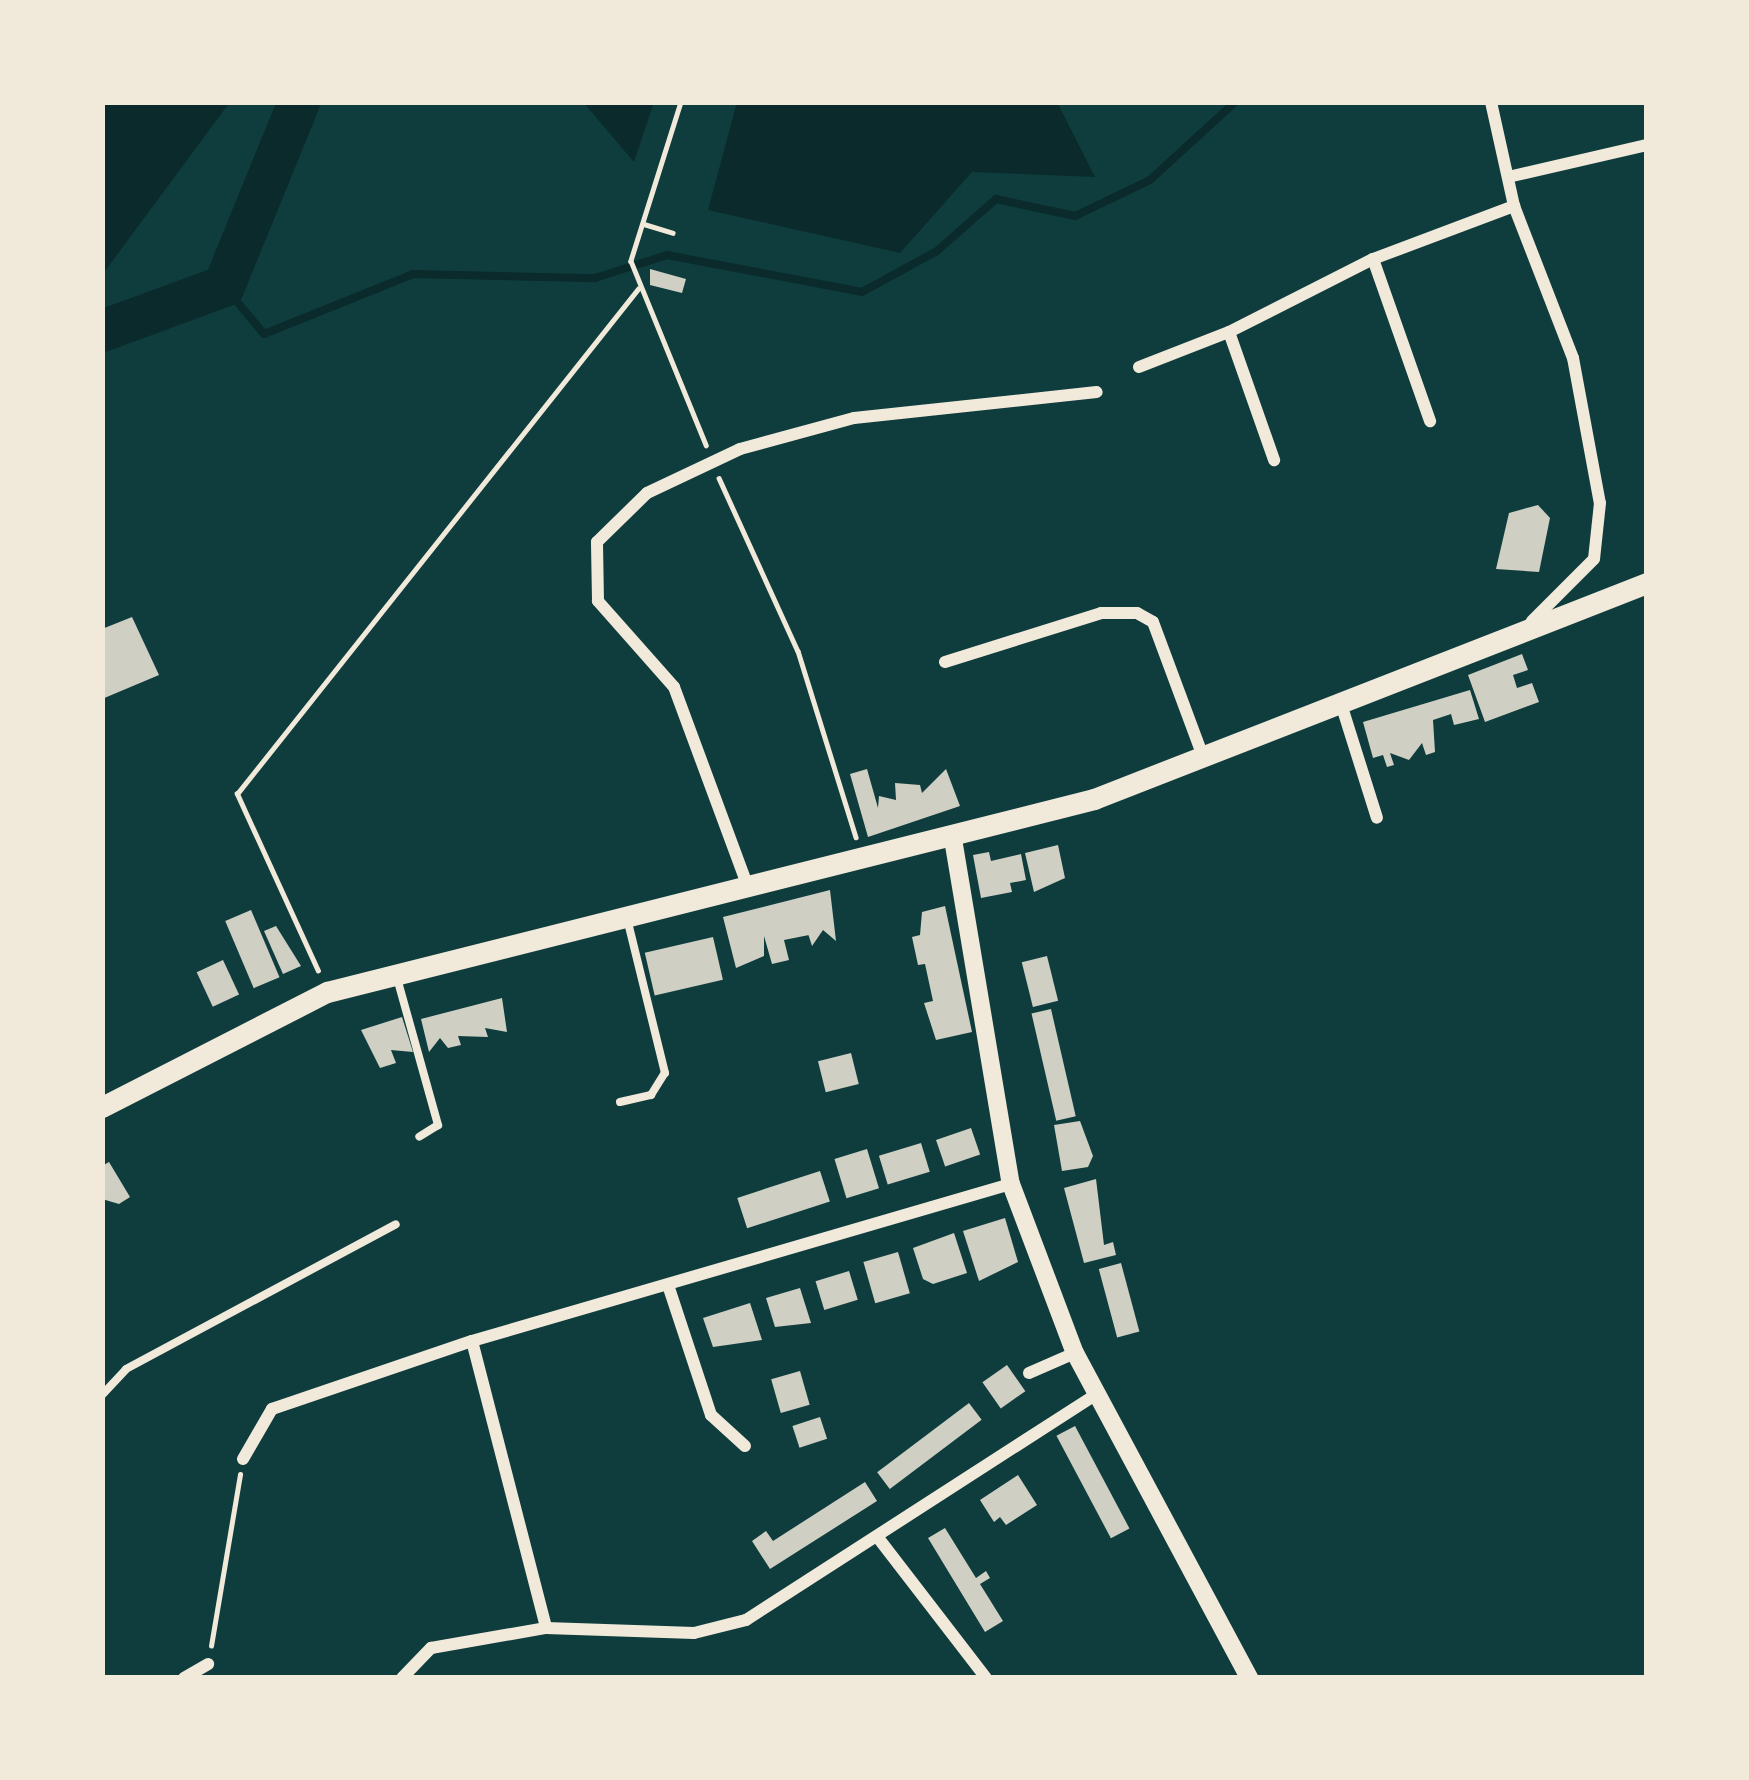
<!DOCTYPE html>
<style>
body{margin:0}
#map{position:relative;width:1749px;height:1780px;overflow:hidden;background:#0f3d3e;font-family:Raleway,sans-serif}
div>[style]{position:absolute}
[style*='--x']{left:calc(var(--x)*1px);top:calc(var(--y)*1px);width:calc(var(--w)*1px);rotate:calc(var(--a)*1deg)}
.water>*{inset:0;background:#0a2a2b}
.stream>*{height:8px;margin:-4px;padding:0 4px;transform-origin:4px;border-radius:4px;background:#0a2a2b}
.river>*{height:42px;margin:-21px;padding:0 21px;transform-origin:21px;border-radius:21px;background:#0a2a2b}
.building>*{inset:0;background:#cfcfc3;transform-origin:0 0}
.path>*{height:4.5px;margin:-2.25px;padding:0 2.25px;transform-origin:2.25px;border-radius:2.25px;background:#f1e9da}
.service>*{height:8px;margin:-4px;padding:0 4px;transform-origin:4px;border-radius:4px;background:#f1e9da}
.minor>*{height:12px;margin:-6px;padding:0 6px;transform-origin:6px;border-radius:6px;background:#f1e9da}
.tertiary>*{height:18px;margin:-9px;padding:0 9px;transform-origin:9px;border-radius:9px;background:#f1e9da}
.primary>*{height:21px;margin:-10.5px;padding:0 10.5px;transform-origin:10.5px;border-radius:10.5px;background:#f1e9da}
span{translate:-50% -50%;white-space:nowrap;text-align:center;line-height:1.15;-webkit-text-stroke:10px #f1e9da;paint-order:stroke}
.frame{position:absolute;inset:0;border:105px solid #f1e9da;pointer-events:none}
</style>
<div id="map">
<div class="water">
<div style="clip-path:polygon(102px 102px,230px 102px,102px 275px)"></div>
<div style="clip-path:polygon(583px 102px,654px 102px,634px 162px)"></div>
<div style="clip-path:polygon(737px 102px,1057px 102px,1095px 177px,972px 172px,900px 253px,708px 210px)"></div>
</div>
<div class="stream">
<div style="--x:224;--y:286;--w:62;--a:50.2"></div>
<div style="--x:264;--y:334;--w:161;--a:-21.9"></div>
<div style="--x:413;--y:274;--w:182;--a:1.3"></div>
<div style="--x:595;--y:278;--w:76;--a:-17.7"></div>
<div style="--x:667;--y:255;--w:198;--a:10.7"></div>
<div style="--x:862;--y:292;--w:85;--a:-28.7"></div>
<div style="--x:937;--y:251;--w:79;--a:-41.4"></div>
<div style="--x:996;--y:199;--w:81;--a:12.1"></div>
<div style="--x:1075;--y:216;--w:83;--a:-25.6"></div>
<div style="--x:1150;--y:180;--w:115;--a:-42.5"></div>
</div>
<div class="river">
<div style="--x:102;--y:331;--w:130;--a:-20.2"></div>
<div style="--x:224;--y:286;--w:199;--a:-67.8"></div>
</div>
<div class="building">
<div style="clip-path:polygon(650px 269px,686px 279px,682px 293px,650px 285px)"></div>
<div style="clip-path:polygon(1538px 505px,1550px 518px,1539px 572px,1496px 569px,1509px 513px)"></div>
<div style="clip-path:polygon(132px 617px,159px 675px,102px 699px,102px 629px)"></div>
<div style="clip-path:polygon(1522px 654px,1528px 670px,1513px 675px,1517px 688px,1532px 683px,1539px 702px,1485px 722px,1468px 675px)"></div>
<div style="clip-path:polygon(1470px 690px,1479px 719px,1454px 725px,1451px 714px,1433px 720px,1435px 752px,1426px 755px,1422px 743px,1409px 760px,1390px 753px,1394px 765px,1387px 767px,1383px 755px,1373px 758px,1363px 722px)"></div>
<div style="clip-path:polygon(867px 769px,878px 808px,879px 796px,896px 800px,895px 783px,920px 785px,922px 793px,946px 769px,960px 806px,868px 837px,850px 774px)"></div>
<div style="clip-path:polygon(1058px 845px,1065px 878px,1034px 892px,1025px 853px)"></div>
<div style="clip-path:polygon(989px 852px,991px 861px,1021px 854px,1026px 880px,1010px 883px,1012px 892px,981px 898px,973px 855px)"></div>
<div style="clip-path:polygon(830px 890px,836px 941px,823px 930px,812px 946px,805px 924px,809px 935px,784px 940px,789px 960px,772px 964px,764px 936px,764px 956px,736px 968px,723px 917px)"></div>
<div style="clip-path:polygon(945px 906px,972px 1032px,936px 1040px,924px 1003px,933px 1001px,925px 964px,918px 965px,912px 937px,920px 935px,922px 912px)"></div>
<div style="left:251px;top:910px;width:73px;height:28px;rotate:67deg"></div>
<div style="clip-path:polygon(276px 926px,301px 966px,283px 974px,264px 931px)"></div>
<div style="left:713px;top:937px;width:44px;height:70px;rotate:77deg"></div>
<div style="left:1047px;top:956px;width:46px;height:26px;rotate:76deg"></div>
<div style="left:223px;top:960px;width:38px;height:29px;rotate:65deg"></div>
<div style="clip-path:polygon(502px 998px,507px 1032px,485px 1028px,488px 1037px,458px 1036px,461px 1045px,448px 1048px,440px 1038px,429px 1052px,421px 1019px)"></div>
<div style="left:1051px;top:1009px;width:110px;height:20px;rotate:77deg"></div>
<div style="clip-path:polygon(402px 1017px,413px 1052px,391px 1050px,396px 1063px,380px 1068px,361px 1030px)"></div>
<div style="left:851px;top:1053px;width:32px;height:34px;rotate:76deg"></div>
<div style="clip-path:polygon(1080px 1121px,1093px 1156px,1088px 1167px,1062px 1171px,1054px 1125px)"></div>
<div style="left:971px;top:1128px;width:28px;height:37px;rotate:71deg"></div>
<div style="left:921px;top:1143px;width:30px;height:44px;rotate:73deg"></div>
<div style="left:867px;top:1149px;width:41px;height:34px;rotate:73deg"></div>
<div style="clip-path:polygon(109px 1162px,130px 1197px,119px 1204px,102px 1199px,102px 1166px)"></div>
<div style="left:820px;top:1171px;width:32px;height:87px;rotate:72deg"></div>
<div style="clip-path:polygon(1096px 1179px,1104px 1245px,1113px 1242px,1116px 1255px,1084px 1263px,1064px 1188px)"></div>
<div style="clip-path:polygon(1005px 1218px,1018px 1262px,979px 1281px,963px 1231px)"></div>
<div style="clip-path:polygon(954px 1233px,967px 1273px,933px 1284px,923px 1279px,913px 1248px)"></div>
<div style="left:898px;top:1252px;width:43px;height:36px;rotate:74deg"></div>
<div style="left:1121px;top:1263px;width:71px;height:23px;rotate:75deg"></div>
<div style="left:849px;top:1271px;width:30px;height:35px;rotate:73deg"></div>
<div style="clip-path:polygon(800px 1288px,811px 1323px,775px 1327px,766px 1298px)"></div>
<div style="clip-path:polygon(750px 1303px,762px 1340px,713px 1347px,703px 1318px)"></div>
<div style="left:1007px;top:1365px;width:32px;height:30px;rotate:55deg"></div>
<div style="left:800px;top:1371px;width:35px;height:30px;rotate:74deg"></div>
<div style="left:969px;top:1403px;width:21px;height:115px;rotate:53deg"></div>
<div style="left:820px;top:1417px;width:23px;height:29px;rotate:72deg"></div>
<div style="left:1075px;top:1426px;width:116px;height:21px;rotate:62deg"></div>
<div style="clip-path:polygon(1018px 1475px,1037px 1505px,1006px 1525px,1000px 1517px,994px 1522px,980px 1500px)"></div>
<div style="clip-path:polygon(865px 1482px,877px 1501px,770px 1569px,752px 1541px,766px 1531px,773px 1541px)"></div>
<div style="clip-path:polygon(945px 1528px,976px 1578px,986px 1571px,990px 1578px,980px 1584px,1003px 1621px,985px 1632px,928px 1538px)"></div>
</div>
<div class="path">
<div style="--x:681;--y:102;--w:167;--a:107.5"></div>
<div style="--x:631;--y:261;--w:199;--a:67.8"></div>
<div style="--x:644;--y:224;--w:30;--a:17"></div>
<div style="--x:719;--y:478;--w:190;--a:65.5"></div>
<div style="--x:798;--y:651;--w:195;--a:72.7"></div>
<div style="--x:318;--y:971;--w:195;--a:-114.6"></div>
<div style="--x:237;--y:794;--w:645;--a:-51.55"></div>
<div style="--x:211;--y:1646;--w:174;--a:-80.4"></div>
</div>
<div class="service">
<div style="--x:397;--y:978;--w:153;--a:74.4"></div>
<div style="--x:438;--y:1125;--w:22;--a:148"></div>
<div style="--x:620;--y:1102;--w:32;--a:-13"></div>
<div style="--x:651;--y:1095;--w:26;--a:-58"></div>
<div style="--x:665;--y:1073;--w:155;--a:-103.8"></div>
<div style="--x:102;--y:1395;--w:35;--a:-47"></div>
<div style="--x:126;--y:1369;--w:306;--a:-28.2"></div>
</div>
<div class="minor">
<div style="--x:1491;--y:102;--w:107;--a:77.5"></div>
<div style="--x:1514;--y:206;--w:163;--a:68.8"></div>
<div style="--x:1573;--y:358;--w:147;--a:79.5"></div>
<div style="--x:1600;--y:503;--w:56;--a:96.1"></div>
<div style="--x:1594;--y:559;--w:88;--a:135"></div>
<div style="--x:1508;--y:177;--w:143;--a:-13"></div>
<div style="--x:1373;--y:259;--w:172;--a:70.6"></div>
<div style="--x:1229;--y:332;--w:136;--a:70.6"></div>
<div style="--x:1139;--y:367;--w:97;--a:-21.3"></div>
<div style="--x:1229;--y:332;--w:161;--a:-26.9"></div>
<div style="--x:1373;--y:259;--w:151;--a:-20.6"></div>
<div style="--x:945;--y:662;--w:164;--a:-17.4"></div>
<div style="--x:1101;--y:613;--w:36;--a:0"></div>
<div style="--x:1137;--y:613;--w:18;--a:29"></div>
<div style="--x:1153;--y:622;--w:146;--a:69.6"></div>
<div style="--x:1342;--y:707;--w:116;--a:72.5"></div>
<div style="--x:748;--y:887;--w:213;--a:-110.3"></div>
<div style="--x:674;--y:687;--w:115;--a:-131.5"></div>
<div style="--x:598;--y:601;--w:59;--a:-91"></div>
<div style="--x:597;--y:542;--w:70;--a:-44.4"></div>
<div style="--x:647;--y:493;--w:103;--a:-25.3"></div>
<div style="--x:740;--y:449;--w:118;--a:-15.2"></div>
<div style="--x:854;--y:418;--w:244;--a:-6.1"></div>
<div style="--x:668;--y:1285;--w:137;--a:71.7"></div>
<div style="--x:711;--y:1415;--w:46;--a:42.4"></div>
<div style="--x:472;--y:1341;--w:296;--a:75.5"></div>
<div style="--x:1029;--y:1373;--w:50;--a:-23.5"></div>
<div style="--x:243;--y:1459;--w:58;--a:-59.9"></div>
<div style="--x:272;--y:1409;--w:211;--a:-18.8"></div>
<div style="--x:472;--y:1341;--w:561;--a:-16.24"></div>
<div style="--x:879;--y:1539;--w:175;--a:52.4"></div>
<div style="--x:184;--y:1678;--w:28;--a:-30"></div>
<div style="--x:402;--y:1678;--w:42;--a:-46"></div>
<div style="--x:431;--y:1648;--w:117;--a:-9.9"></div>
<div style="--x:546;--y:1628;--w:148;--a:1.9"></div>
<div style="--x:694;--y:1633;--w:54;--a:-14"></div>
<div style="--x:746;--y:1620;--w:415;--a:-32.8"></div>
</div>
<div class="tertiary">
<div style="--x:953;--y:839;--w:350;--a:80.5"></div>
<div style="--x:1011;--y:1184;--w:181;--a:69.3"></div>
<div style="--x:1075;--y:1353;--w:369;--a:61.8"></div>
</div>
<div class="primary">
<div style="--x:102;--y:1107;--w:253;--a:-27.1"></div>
<div style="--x:327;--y:992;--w:791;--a:-14.12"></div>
<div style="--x:1094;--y:799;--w:594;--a:-21.34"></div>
</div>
<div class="frame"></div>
</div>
